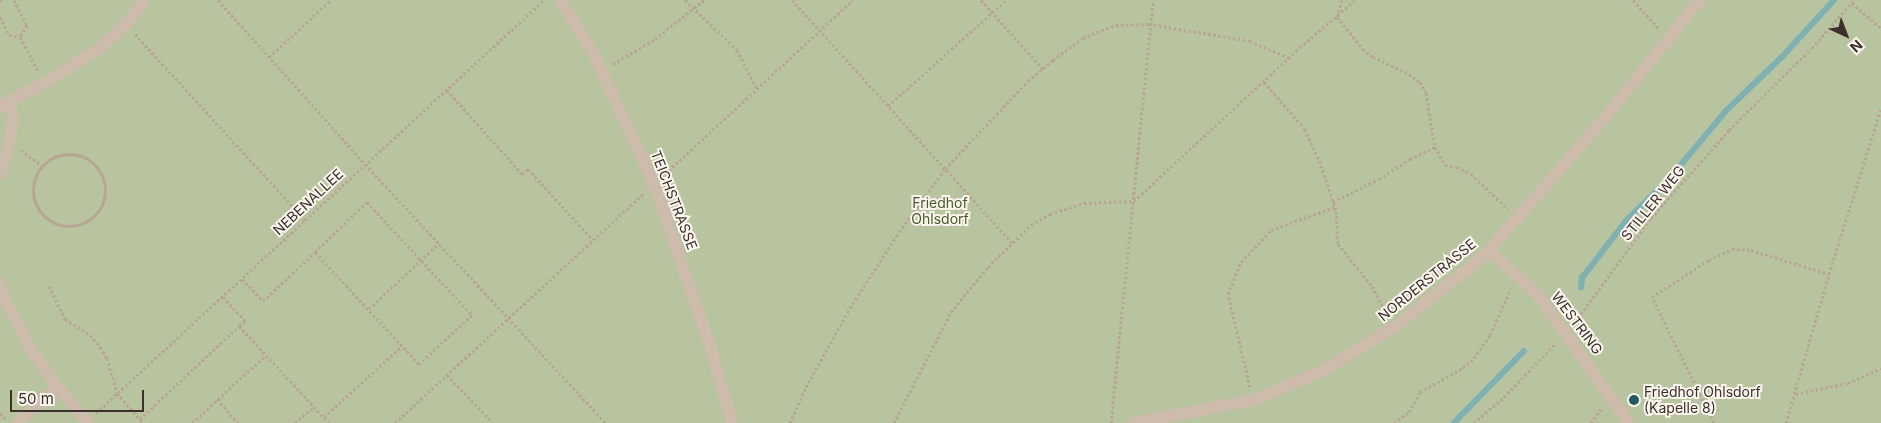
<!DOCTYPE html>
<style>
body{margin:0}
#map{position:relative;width:1881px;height:423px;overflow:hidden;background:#f4ebe1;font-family:Inter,sans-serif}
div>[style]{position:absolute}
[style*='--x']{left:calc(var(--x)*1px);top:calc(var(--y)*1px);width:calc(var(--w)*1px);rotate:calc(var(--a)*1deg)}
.green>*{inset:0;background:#b8c4a0;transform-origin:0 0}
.stream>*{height:5.5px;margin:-2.75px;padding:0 2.75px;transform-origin:2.75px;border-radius:2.75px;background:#7fb0b2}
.path>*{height:3px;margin-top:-1.5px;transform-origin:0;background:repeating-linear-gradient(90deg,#b9a596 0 2.5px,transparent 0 5px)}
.path>.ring{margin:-1.5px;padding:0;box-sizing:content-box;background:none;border:3px solid #b9a596;border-radius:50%}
.minor>*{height:12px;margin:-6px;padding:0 6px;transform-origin:6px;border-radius:6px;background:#cdbbac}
.dots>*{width:14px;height:14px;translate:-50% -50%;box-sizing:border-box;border:2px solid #fbf5ee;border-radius:50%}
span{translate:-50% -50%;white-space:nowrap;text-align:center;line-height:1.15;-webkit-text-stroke:4px #fbf5ee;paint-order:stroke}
.street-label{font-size:14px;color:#3b302b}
.park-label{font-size:14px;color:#4a5a2e}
.poi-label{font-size:14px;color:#3b302b}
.left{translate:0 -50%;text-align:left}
.north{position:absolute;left:1821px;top:10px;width:50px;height:50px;-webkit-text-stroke:4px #fbf5ee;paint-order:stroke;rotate:137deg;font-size:14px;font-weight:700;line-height:20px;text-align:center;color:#3b302b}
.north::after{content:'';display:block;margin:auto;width:18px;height:22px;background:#3b302b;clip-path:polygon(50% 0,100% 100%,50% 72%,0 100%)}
.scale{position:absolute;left:10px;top:390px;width:134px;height:22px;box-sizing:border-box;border:2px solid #3b302b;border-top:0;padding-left:6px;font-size:15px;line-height:18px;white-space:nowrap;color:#3b302b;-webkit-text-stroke:4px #fbf5ee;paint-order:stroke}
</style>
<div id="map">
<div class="green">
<div style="left:0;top:0;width:1881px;height:423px"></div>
</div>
<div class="stream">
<div style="--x:1581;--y:288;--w:10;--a:-84"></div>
<div style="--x:1582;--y:278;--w:72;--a:-52.3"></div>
<div style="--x:1626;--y:221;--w:60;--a:-44.3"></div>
<div style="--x:1669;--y:179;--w:89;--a:-50"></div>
<div style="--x:1726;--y:111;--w:78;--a:-44"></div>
<div style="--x:1782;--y:57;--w:77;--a:-47.6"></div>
<div style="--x:1454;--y:423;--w:100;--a:-45.8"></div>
</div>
<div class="path">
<div style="--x:14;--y:0;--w:28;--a:63"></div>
<div style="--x:27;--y:25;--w:14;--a:120"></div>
<div style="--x:20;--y:37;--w:38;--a:62"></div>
<div style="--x:218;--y:0;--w:220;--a:48.1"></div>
<div style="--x:365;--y:164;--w:354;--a:47.1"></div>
<div style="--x:685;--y:0;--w:72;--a:43.9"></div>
<div style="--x:737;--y:50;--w:44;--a:62.9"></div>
<div style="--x:792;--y:0;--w:328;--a:47.8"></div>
<div style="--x:981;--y:0;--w:93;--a:48.1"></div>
<div style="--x:1342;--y:0;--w:18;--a:106"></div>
<div style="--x:1337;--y:17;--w:41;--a:50.9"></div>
<div style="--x:1363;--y:49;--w:13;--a:39"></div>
<div style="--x:1373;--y:57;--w:40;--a:25"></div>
<div style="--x:1409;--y:74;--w:14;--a:36"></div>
<div style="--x:1420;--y:82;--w:13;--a:61"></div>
<div style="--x:1426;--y:93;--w:55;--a:80.5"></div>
<div style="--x:1435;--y:147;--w:21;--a:61"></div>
<div style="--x:1445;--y:165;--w:12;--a:9"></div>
<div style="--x:1457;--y:167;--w:16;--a:27"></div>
<div style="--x:1471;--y:174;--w:51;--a:43.4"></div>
<div style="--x:1633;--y:0;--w:39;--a:48"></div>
<div style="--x:0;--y:1;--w:2;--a:-27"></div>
<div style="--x:1852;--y:3;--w:38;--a:41"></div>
<div style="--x:0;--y:17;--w:20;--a:63"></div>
<div style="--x:9;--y:35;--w:11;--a:10"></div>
<div style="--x:135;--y:34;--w:252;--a:47.6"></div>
<div style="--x:269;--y:57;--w:84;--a:-42.6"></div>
<div style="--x:613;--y:64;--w:49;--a:-30.8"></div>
<div style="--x:655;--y:39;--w:63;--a:-38.5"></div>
<div style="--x:1264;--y:82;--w:62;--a:48.9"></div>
<div style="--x:1305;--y:129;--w:39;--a:66"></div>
<div style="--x:1321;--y:165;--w:48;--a:71.9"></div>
<div style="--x:1336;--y:211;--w:33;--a:87"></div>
<div style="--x:1338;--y:244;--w:54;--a:51"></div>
<div style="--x:1372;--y:286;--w:34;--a:63"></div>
<div style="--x:447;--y:90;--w:113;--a:48.2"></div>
<div style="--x:522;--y:174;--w:8;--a:-40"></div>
<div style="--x:528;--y:169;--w:96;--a:47.5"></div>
<div style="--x:888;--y:106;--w:159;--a:-41.9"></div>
<div style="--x:21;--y:150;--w:26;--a:36"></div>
<div class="ring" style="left:33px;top:154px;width:69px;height:69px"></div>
<div style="--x:665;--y:174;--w:256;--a:-42.8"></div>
<div style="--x:1333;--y:202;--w:51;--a:-26.6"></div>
<div style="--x:1379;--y:179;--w:37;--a:-33"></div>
<div style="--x:1410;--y:159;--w:28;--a:-26"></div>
<div style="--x:242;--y:279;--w:30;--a:46"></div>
<div style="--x:263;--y:301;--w:71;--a:-43.3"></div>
<div style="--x:315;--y:252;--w:72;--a:-43.9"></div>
<div style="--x:367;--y:202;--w:154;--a:47.1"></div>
<div style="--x:472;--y:315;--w:72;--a:137.2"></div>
<div style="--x:419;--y:364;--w:153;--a:-132.9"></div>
<div style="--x:49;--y:286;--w:37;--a:64"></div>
<div style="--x:65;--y:319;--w:30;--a:33"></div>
<div style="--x:90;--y:335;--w:16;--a:50"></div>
<div style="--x:100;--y:347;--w:13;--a:58"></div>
<div style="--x:107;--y:358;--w:36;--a:74"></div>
<div style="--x:117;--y:393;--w:40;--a:49"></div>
<div style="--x:223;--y:297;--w:33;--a:47"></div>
<div style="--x:245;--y:321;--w:8;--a:140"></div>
<div style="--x:239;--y:326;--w:132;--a:47.1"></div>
<div style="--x:369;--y:309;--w:96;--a:-43.3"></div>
<div style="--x:1575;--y:322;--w:129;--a:-53.8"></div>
<div style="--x:1651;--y:218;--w:118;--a:-48.4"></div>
<div style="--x:1729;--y:130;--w:117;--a:-44.7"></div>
<div style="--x:1812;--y:48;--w:64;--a:-48.8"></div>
<div style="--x:447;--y:375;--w:66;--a:46.2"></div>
<div style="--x:1250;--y:387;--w:96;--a:-103.3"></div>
<div style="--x:1228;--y:294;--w:35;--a:-68"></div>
<div style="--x:1241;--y:262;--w:44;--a:-46.8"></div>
<div style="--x:1271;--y:230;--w:68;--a:-19.8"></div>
<div style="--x:1796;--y:394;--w:53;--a:-11.9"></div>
<div style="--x:1848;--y:383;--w:36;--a:-24"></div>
<div style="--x:217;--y:399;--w:32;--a:49"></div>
<div style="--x:0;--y:413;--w:8;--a:45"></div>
<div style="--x:96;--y:413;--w:609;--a:-42.67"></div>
<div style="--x:324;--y:417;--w:105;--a:-42.3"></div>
<div style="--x:140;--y:419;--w:136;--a:-43.2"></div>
<div style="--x:192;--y:423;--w:100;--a:-42.6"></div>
<div style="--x:295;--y:423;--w:25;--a:-40"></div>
<div style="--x:395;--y:423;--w:338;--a:-42.7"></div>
<div style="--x:790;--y:423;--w:39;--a:-66"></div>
<div style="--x:806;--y:387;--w:90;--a:-60.9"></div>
<div style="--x:850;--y:308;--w:90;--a:-57.2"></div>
<div style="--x:899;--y:232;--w:78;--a:-53.9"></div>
<div style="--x:945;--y:169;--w:121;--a:-46.7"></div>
<div style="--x:1028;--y:81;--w:33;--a:-40"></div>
<div style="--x:1053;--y:60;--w:37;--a:-36"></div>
<div style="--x:1083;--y:38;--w:35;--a:-22"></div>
<div style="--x:1116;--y:25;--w:33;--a:-2"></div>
<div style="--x:1149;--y:24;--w:102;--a:9.6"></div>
<div style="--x:1250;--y:41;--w:43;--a:23.6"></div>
<div style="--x:894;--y:423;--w:125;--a:-62.8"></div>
<div style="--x:951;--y:312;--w:58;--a:-50.6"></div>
<div style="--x:988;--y:267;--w:60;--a:-44.3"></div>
<div style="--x:1031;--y:225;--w:22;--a:-30"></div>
<div style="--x:1050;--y:214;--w:36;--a:-18"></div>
<div style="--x:1084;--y:203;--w:50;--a:-2.3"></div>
<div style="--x:1134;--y:201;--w:221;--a:-42.8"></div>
<div style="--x:1296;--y:51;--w:78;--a:-40.8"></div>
<div style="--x:1111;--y:423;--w:425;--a:-84.3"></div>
<div style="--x:1394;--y:423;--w:19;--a:-36"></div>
<div style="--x:1409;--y:412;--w:23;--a:-61"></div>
<div style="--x:1420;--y:392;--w:49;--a:-29.2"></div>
<div style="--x:1463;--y:368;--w:15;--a:-42"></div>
<div style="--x:1474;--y:358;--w:28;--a:-55"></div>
<div style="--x:1490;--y:335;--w:51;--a:-65.5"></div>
<div style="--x:1474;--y:423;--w:40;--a:-41"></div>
<div style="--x:1504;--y:397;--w:75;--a:-46.1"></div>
<div style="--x:1591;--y:423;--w:17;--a:-54"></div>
<div style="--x:1714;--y:423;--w:140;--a:-116.2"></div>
<div style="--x:1652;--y:297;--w:68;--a:-33"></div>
<div style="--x:1709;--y:260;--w:25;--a:-26"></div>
<div style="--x:1732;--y:249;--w:19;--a:3"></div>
<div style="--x:1751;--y:250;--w:82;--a:17.1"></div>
<div style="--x:1786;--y:423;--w:155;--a:-73.9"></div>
<div style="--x:1829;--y:274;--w:173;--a:-72.5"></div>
</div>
<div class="minor">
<div style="--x:560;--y:0;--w:62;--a:57.6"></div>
<div style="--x:593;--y:52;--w:145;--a:65.2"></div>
<div style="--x:654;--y:184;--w:175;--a:70.9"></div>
<div style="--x:711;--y:349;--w:77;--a:74.2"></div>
<div style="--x:0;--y:106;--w:51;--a:-27.1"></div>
<div style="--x:45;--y:83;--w:69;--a:-32.5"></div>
<div style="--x:103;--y:46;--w:32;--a:-44"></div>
<div style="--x:126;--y:24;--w:31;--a:-52"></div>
<div style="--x:0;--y:174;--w:25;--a:-72"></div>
<div style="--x:8;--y:150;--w:33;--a:-81"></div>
<div style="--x:13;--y:117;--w:16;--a:-104"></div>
<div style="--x:1489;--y:250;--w:65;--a:42.5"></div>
<div style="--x:1537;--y:294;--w:158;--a:54.5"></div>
<div style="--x:0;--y:283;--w:17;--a:73"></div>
<div style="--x:5;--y:299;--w:56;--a:62.5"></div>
<div style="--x:31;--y:349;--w:45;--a:54.9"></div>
<div style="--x:57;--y:386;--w:48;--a:50"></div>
<div style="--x:18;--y:423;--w:54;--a:-43.5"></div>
<div style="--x:1134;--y:423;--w:122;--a:-10.9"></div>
<div style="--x:1254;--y:400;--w:74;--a:-23.1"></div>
<div style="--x:1322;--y:371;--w:83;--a:-31.2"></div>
<div style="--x:1393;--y:328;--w:95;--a:-38.2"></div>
<div style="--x:1468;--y:269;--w:28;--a:-42"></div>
<div style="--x:1489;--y:250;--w:176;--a:-48.7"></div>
<div style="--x:1605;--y:118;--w:151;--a:-51.2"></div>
</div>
<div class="dots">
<div style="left:1634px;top:400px;background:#1f5a5e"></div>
</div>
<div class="street-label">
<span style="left:674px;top:200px;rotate:69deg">TEICHSTRASSE</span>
<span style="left:308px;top:202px;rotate:-43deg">NEBENALLEE</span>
<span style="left:1653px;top:203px;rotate:-51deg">STILLER WEG</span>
<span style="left:1427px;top:280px;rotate:-39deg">NORDERSTRASSE</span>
<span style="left:1577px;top:323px;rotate:53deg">WESTRING</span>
</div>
<div class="park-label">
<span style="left:940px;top:211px">Friedhof<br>Ohlsdorf</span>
</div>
<div class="poi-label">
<span class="left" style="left:1644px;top:400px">Friedhof Ohlsdorf<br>(Kapelle 8)</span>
</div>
<div class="north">N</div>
<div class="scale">50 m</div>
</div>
